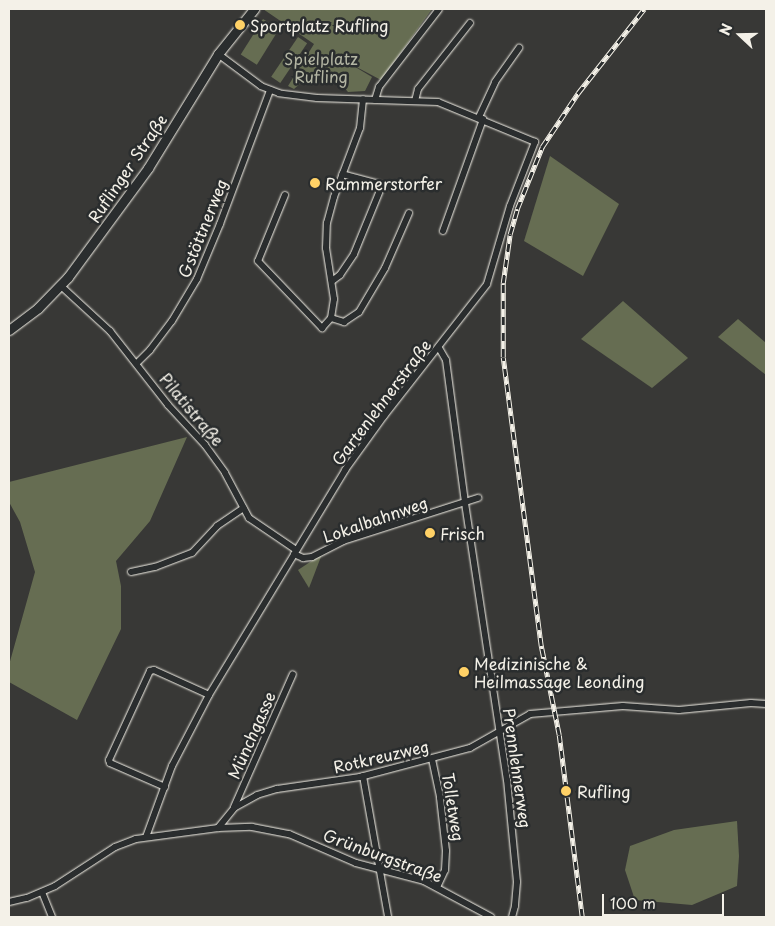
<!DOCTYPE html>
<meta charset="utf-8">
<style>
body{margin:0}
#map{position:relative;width:775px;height:926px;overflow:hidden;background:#383836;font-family:"Playpen Sans",sans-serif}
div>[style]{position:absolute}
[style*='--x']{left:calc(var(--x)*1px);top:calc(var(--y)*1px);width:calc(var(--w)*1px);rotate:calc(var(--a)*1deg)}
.green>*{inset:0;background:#666d52;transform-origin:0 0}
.roads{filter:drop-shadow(0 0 1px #f4f1e8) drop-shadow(0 0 1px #f4f1e8)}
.minor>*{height:6px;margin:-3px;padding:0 3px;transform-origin:3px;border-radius:3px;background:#2a2d2e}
.tertiary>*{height:9px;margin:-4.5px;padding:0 4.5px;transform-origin:4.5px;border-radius:4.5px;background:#2a2d2e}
.rail>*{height:4.5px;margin-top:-2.25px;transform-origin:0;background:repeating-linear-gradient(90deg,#2a2d2e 0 8px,#f4f1e8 0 16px);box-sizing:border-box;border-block:1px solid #f4f1e8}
.dots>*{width:14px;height:14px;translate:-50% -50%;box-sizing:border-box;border:2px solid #2a2d2e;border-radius:50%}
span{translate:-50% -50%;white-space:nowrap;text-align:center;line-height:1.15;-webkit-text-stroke:5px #2a2d2e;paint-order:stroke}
.poi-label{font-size:16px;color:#f4f1e8}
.left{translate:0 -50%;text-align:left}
.park-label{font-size:16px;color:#b4b6a4}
.street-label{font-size:16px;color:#f4f1e8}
.frame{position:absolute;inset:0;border:10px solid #f4f1e8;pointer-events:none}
.north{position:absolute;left:715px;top:10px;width:50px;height:50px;-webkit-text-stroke:4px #2a2d2e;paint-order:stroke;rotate:291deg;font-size:14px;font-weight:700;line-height:20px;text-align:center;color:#f4f1e8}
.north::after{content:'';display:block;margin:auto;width:18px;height:22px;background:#f4f1e8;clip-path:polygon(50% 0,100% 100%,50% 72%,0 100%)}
.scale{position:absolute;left:602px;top:894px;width:122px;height:22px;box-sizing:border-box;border:2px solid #f4f1e8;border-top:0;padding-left:6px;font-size:15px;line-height:18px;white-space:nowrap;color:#f4f1e8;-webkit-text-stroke:4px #2a2d2e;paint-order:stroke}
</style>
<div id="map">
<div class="green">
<div style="clip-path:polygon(263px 9px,432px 9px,381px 80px,347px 62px,372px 77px,365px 91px,348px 92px,342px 85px,302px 82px,294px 89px,288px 86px,314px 44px)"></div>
<div style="left:263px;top:19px;width:19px;height:42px;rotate:32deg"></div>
<div style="left:298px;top:37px;width:11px;height:48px;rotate:34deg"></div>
<div style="clip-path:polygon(550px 156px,619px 204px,583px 276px,524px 241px)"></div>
<div style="clip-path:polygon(623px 301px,688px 358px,652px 388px,581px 339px)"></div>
<div style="clip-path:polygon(738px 319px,766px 343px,766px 375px,718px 337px)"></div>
<div style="clip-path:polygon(187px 437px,150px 521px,116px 561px,121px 586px,121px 629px,77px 720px,9px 682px,9px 665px,35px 572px,20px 522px,9px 502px,9px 482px)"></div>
<div style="clip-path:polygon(322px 554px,309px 588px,298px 570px)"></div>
<div style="clip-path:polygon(737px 821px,739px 856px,737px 886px,692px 905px,635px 900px,625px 870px,630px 846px,674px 830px)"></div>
</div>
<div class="roads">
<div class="minor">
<div style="--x:375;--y:100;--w:14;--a:-73"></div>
<div style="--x:379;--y:87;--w:98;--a:-52.4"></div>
<div style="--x:415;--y:101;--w:12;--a:-76"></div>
<div style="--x:418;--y:89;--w:84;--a:-51.8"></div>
<div style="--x:479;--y:117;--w:38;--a:-65"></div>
<div style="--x:495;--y:82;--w:42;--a:-54.8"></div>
<div style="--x:285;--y:195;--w:71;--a:112.2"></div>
<div style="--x:258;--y:261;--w:93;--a:46.3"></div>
<div style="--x:322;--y:328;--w:13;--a:-48"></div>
<div style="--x:331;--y:318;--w:19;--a:-81"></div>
<div style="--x:334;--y:299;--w:52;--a:-98.9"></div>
<div style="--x:326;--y:248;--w:25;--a:-88"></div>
<div style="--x:327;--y:223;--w:27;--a:-75"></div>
<div style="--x:334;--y:197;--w:74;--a:-69.4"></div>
<div style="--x:360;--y:128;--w:29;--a:-84"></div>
<div style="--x:443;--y:231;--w:119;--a:-70.3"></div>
<div style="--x:332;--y:281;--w:10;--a:-37"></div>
<div style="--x:340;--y:275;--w:25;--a:-56"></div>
<div style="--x:354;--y:254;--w:71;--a:-67.8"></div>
<div style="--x:381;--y:188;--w:4;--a:-117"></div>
<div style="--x:379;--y:184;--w:38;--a:-165"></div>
<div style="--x:61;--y:286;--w:67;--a:42.6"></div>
<div style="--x:110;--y:331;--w:94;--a:51.9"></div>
<div style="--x:168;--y:405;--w:54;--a:47.2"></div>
<div style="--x:205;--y:445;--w:34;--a:54"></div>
<div style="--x:225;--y:473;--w:51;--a:61.9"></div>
<div style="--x:249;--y:518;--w:57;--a:34.2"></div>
<div style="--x:331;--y:318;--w:14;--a:17"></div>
<div style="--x:344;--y:322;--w:18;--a:-34"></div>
<div style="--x:359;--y:312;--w:51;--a:-59.4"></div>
<div style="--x:385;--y:268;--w:60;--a:-66.4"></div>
<div style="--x:439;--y:348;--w:14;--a:60"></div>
<div style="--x:446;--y:360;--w:144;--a:82.4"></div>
<div style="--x:465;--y:503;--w:280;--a:81.4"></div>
<div style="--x:507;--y:780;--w:102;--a:84.4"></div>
<div style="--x:517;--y:882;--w:24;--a:95"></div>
<div style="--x:515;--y:906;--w:11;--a:105"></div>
<div style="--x:137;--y:363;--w:18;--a:-45"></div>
<div style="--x:150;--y:350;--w:36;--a:-53"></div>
<div style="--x:172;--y:321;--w:49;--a:-59.2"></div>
<div style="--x:197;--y:279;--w:60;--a:-67.3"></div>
<div style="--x:220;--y:224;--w:143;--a:-69.5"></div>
<div style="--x:294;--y:554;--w:10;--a:24"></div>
<div style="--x:303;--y:558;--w:9;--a:-6"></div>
<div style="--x:312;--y:557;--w:35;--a:-27"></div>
<div style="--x:343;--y:541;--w:142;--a:-17.7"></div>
<div style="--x:131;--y:572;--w:25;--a:-12"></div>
<div style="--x:155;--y:567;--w:40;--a:-21"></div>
<div style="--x:192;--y:553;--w:37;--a:-47"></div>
<div style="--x:217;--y:526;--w:32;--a:-34"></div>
<div style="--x:432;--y:759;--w:40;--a:78"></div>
<div style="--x:440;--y:798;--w:53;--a:83.5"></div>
<div style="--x:446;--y:851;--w:19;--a:93"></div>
<div style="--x:445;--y:870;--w:19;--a:115"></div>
<div style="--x:363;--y:776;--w:143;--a:79.9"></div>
<div style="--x:165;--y:787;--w:60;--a:-156.4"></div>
<div style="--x:110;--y:763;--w:3;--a:-108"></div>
<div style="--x:109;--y:760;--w:98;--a:-65.3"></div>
<div style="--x:150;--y:671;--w:4;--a:-14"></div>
<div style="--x:154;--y:670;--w:60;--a:24.4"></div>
<div style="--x:234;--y:807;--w:145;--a:-66.1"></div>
<div style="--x:218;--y:828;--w:26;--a:-51"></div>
<div style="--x:234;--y:808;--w:26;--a:-29"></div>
<div style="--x:257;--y:795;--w:21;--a:-17"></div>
<div style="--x:277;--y:789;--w:84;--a:-8.2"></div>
<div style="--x:360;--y:777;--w:114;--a:-14.8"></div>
<div style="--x:470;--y:748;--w:69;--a:-29.5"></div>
<div style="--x:530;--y:714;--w:93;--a:-4.9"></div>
<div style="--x:623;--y:706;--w:56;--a:4.1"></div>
<div style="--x:679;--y:710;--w:72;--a:-5.6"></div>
<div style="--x:751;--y:703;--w:15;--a:4"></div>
<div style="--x:146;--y:837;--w:76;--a:-69.9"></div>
<div style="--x:172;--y:766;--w:80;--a:-62.5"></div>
<div style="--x:209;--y:695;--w:263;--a:-58.8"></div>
<div style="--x:345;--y:470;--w:67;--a:-54.2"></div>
<div style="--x:384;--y:416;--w:167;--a:-52"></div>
<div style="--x:487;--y:284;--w:81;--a:-73.6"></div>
<div style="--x:510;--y:206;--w:69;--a:-68.7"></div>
<div style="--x:535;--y:142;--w:105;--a:-157.6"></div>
<div style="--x:438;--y:102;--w:121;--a:-178.1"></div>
<div style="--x:317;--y:98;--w:38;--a:-173"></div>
<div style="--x:279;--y:93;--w:19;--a:-159"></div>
<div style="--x:261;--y:86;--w:54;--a:-143.3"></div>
<div style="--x:42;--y:892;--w:27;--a:68"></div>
<div style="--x:9;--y:902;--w:18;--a:-13"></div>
<div style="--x:27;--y:898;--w:30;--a:-23"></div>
<div style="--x:55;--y:886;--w:72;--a:-33"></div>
<div style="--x:115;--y:847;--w:22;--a:-21"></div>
<div style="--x:136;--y:839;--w:83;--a:-7.6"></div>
<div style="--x:218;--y:828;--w:34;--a:-2"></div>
<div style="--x:252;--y:827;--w:38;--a:11"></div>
<div style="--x:289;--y:834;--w:73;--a:23.4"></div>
<div style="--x:356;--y:863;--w:70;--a:14.8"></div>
<div style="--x:424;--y:881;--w:76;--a:28.2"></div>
</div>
<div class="tertiary">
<div style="--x:9;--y:330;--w:36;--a:-37"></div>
<div style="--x:38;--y:308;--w:43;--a:-45.9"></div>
<div style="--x:68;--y:277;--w:135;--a:-53.7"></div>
<div style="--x:148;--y:168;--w:134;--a:-58.4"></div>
<div style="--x:218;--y:54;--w:58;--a:-51.3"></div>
</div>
</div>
<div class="rail">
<div style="--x:582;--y:917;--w:183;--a:-97.2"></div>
<div style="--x:559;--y:735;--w:91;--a:-101.4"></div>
<div style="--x:541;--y:646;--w:291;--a:-97.5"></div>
<div style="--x:503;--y:357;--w:74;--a:-90"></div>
<div style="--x:503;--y:283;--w:49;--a:-81.9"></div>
<div style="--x:510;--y:234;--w:26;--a:-74"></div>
<div style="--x:517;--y:209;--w:67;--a:-68"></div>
<div style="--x:542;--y:147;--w:65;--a:-56.3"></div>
<div style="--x:578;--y:93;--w:107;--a:-51.8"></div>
</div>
<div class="dots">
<div style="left:240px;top:25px;background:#ffd166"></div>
<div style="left:315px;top:183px;background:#ffd166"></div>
<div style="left:430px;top:533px;background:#ffd166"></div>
<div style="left:464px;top:672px;background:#ffd166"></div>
<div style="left:566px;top:791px;background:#ffd166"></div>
</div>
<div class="poi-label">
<span class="left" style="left:250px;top:25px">Sportplatz Rufling</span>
<span class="left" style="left:325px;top:183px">Rammerstorfer</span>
<span class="left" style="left:440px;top:533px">Frisch</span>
<span class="left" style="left:474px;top:672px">Medizinische &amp;<br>Heilmassage Leonding</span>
<span class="left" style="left:577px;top:791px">Rufling</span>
</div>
<div class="park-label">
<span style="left:321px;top:67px">Spielplatz<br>Rufling</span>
</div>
<div class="street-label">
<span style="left:127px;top:168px;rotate:-56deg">Ruflinger Straße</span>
<span style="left:202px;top:228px;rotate:-68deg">Gstöttnerweg</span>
<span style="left:381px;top:402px;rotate:-53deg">Gartenlehnerstraße</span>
<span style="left:192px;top:409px;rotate:50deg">Pilatistraße</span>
<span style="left:375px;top:519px;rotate:-19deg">Lokalbahnweg</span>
<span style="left:251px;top:735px;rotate:-66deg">Münchgasse</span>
<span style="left:381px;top:756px;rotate:-13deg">Rotkreuzweg</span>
<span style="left:518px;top:768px;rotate:82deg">Prennlehnerweg</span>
<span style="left:454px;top:807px;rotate:81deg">Tolletweg</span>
<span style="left:383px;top:855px;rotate:20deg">Grünburgstraße</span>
</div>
<div class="frame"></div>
<div class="north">N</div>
<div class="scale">100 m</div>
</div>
